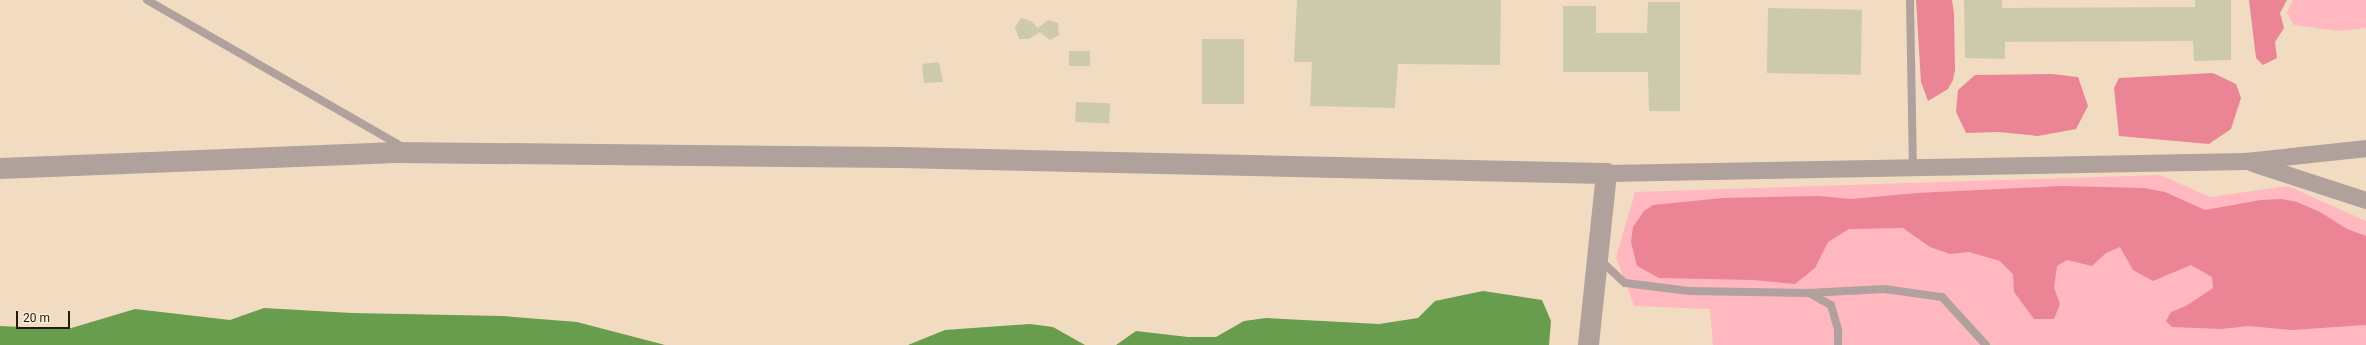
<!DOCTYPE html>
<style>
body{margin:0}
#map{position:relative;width:2366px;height:345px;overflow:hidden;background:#f2dcc1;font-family:Roboto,sans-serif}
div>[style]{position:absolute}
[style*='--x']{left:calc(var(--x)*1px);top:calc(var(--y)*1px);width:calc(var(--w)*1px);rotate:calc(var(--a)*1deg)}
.green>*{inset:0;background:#ffb7c0}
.forest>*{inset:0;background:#eb8595}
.water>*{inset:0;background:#679d4d}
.building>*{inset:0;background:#cccaaa;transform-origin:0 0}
.service>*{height:8px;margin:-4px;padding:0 4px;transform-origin:4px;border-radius:4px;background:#b1a19c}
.minor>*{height:17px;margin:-8.5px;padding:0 8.5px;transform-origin:8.5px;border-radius:8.5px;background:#b1a19c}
.tertiary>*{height:21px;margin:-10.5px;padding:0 10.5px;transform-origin:10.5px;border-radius:10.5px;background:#b1a19c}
span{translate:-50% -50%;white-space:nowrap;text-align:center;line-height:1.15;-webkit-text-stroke:4px #fcead4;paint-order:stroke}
.scale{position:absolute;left:16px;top:311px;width:54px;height:18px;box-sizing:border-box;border:2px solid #221b11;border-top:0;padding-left:5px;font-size:12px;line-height:14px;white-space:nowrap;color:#221b11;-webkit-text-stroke:3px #fcead4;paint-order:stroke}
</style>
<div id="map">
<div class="green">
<div style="clip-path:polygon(2293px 0,2366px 0,2366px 28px,2338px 31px,2294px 25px,2287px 13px)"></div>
<div style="clip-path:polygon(2160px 175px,2210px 197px,2288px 186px,2366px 221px,2366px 345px,1713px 345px,1710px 309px,1634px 306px,1616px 257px,1635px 192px)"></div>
</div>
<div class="forest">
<div style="clip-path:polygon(1916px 0,1952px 0,1954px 14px,1955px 70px,1953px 80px,1948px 89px,1928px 101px,1921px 82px)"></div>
<div style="clip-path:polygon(2249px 0,2287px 0,2280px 13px,2284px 28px,2275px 42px,2277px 58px,2263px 65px,2256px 58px)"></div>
<div style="clip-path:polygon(2213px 73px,2236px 84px,2241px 98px,2231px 129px,2209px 144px,2119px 136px,2114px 88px,2119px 78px)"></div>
<div style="clip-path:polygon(2052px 74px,2078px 77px,2088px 106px,2076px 129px,2038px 136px,1999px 132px,1966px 133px,1956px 112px,1958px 90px,1975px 75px)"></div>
<div style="clip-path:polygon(2061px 186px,2144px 188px,2165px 192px,2205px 210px,2261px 200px,2282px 199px,2297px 202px,2320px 212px,2347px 229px,2366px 236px,2366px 325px,2291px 330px,2249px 326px,2221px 329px,2172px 327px,2166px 321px,2171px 312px,2186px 306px,2213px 288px,2212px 277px,2191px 265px,2153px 281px,2133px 270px,2120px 247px,2106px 253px,2092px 266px,2067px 260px,2057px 266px,2054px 288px,2060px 304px,2054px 319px,2034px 319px,2014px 292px,2013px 274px,2000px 261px,1969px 252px,1950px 254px,1930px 247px,1903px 228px,1849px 229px,1828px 242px,1815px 268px,1795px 284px,1753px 280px,1659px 278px,1637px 266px,1631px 242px,1633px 227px,1644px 211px,1653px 205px,1723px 198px,1819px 196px,1851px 199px,1917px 193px)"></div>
</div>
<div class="water">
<div style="clip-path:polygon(1483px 291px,1542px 300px,1551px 321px,1549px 345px,1116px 345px,1136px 331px,1188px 337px,1216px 337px,1244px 321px,1266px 318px,1379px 324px,1418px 318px,1435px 301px)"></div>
<div style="clip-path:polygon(264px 308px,352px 313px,503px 316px,577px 322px,665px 345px,0 345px,0 326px,68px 329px,135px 309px,230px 320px)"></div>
<div style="clip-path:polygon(1030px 324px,1053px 327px,1085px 345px,908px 345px,945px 330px)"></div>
</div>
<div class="building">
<div style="clip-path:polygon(1297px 0,1501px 0,1500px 65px,1398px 64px,1395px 108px,1310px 106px,1312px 62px,1294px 62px)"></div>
<div style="clip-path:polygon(1964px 0,2002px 0,2002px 8px,2195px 7px,2195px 0,2231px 0,2231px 60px,2194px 61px,2193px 41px,2005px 42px,2005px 59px,1965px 58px)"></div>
<div style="clip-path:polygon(1648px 2px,1680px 2px,1680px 111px,1649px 111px,1648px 72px,1563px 72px,1563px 6px,1596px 6px,1596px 33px,1647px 33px)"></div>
<div style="left:1768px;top:8px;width:94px;height:65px;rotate:1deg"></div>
<div style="clip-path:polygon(1021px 18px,1031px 21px,1038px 28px,1048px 20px,1058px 23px,1059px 35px,1050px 40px,1040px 32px,1029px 39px,1019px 39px,1015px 27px)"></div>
<div style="left:1202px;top:39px;width:42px;height:65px"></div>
<div style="left:1069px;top:51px;width:21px;height:15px"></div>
<div style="clip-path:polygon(939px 62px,943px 82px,924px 83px,922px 64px)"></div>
<div style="left:1076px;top:102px;width:34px;height:20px;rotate:2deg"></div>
</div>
<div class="service">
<div style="--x:147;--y:0;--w:295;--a:29.9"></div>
<div style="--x:1910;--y:0;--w:166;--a:89"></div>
<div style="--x:1599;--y:259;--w:35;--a:43"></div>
<div style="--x:1625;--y:283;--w:65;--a:7"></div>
<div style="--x:1690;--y:291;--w:118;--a:1"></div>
<div style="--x:1808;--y:293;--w:76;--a:-3"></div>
<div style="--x:1884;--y:289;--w:59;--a:7.9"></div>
<div style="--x:1942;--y:297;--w:65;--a:47.5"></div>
<div style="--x:1809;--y:293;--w:25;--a:29"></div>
<div style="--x:1831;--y:305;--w:26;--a:74"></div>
<div style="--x:1838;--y:330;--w:15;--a:90"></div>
</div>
<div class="minor">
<div style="--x:2252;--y:163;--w:120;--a:18"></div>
<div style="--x:1606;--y:173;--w:639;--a:-1.08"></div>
<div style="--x:2245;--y:161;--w:122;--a:-6.1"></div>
</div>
<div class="tertiary">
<div style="--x:0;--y:168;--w:396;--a:-2.3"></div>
<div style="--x:396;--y:152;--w:503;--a:0.57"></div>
<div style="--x:899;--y:157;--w:707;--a:1.3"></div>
<div style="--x:1606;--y:173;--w:173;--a:96"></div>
</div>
<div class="scale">20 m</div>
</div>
